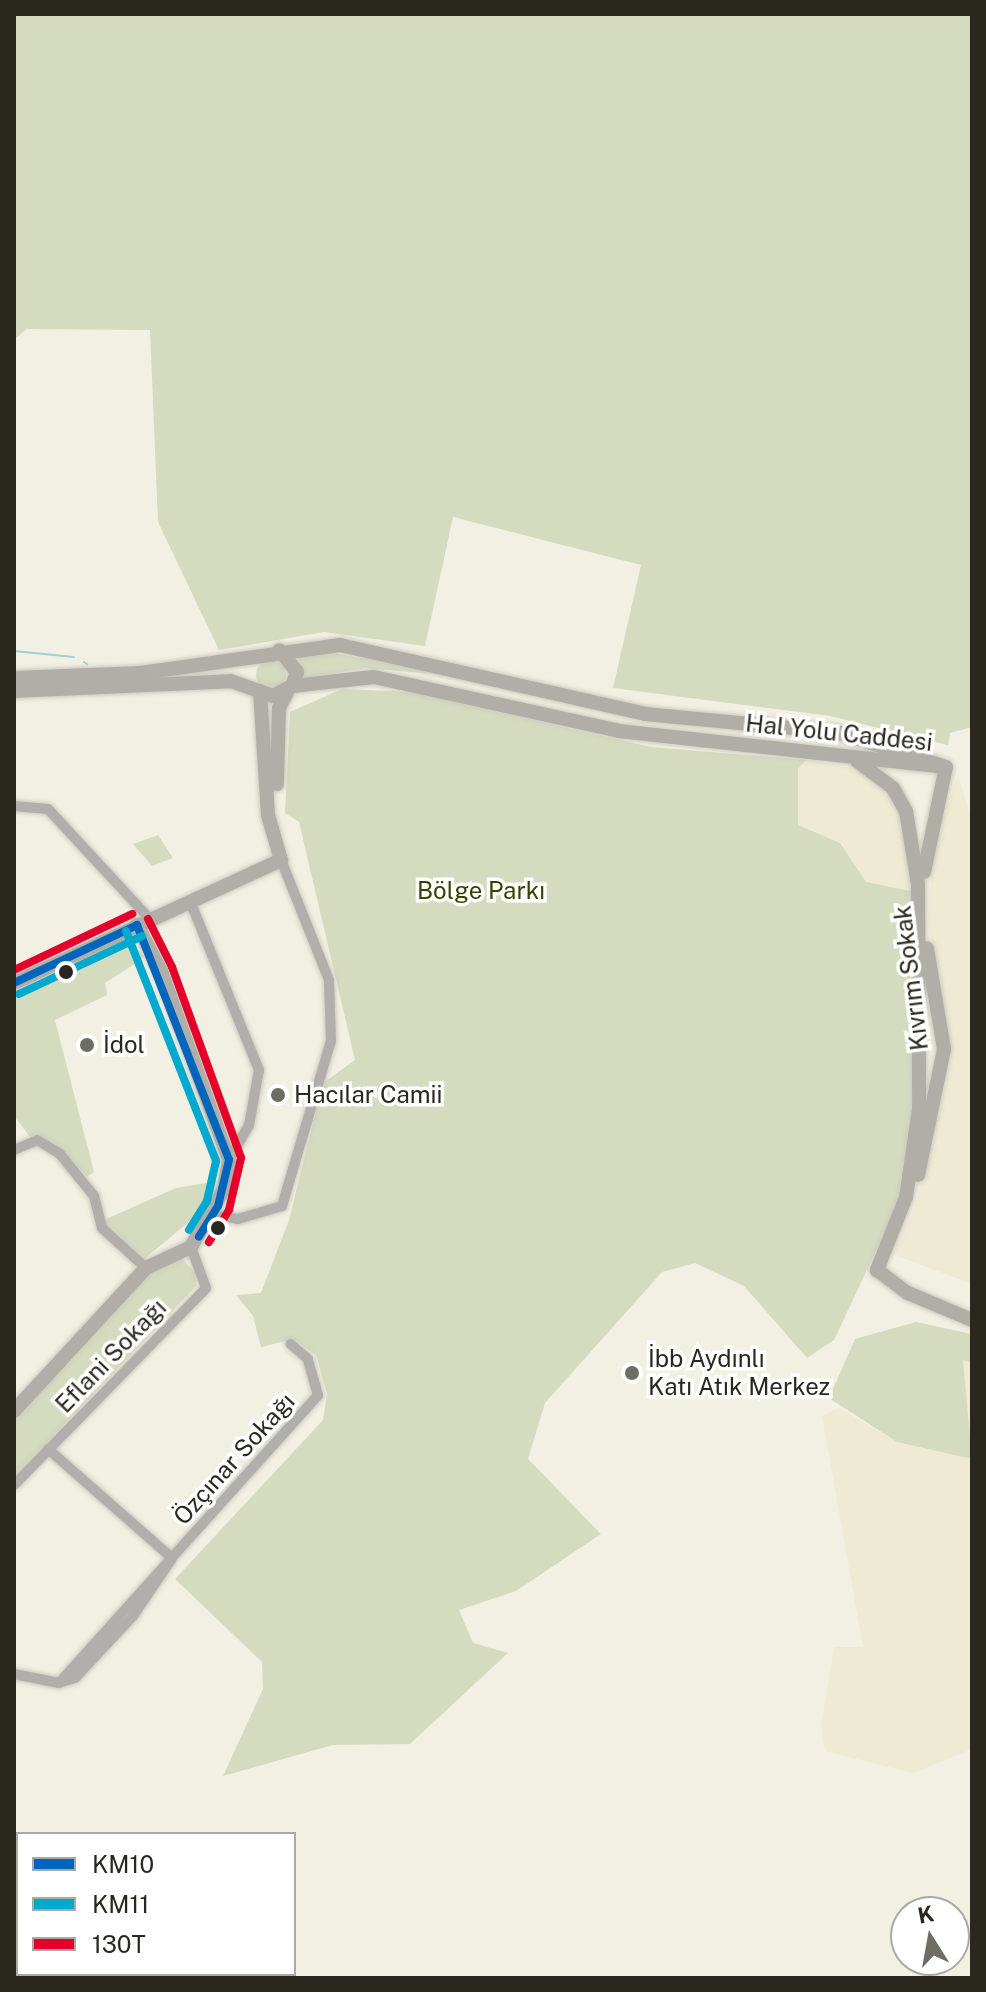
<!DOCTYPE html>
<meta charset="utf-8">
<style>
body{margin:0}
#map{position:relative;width:986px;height:1992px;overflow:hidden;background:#f2f0e2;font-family:"Public Sans",sans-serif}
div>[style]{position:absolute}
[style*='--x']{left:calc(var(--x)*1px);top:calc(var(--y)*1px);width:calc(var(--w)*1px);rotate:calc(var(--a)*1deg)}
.built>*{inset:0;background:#efead3}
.green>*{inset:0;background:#d4dbbf}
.round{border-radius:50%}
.stream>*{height:2px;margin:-1px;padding:0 1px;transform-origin:1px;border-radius:1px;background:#9ed0dc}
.roads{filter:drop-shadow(0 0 2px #cccbc0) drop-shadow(0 0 2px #cccbc0)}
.street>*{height:10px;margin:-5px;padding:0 5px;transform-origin:5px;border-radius:5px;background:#b1afab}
.secondary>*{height:14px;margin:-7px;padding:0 7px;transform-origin:7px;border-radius:7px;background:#b1aea7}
.bus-1>*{height:8px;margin:-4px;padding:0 4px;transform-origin:4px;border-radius:4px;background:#0065bd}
.bus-2>*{height:8px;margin:-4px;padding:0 4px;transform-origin:4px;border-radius:4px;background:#00a9ce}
.bus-3>*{height:8px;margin:-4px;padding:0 4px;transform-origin:4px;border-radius:4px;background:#e4002b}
.dots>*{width:22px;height:22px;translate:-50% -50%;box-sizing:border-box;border:4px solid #fff;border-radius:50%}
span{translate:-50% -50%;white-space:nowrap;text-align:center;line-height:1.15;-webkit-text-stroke:7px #fff;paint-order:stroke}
.street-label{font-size:24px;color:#29271e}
.park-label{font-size:24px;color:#344301}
.poi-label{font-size:24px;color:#29271e}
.left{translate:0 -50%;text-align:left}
.frame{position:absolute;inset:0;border:16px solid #29271e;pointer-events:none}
.legend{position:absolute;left:16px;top:1832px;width:280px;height:144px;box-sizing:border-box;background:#fff;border:2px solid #a9a9a5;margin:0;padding:10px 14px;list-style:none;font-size:24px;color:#29271e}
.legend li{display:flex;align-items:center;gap:16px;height:40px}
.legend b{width:40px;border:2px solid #a9a9a5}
.north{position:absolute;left:890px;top:1896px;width:80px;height:80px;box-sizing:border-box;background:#fff;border:2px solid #a9a9a5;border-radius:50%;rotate:349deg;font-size:22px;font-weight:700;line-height:32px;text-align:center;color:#29271e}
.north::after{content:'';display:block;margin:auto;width:28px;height:36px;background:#6f6d63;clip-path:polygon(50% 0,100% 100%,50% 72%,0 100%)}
</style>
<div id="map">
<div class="built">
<div style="clip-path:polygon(806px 760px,862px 770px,886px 790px,900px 807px,915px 892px,865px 886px,796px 826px,786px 773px)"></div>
<div style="clip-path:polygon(958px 775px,972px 820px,972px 1284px,892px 1254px,915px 1208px,952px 1061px,928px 921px,933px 847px)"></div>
<div style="clip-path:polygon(963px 1359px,972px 1363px,972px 1447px,969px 1436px)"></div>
<div style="clip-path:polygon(839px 1408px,897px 1442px,972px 1459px,972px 1749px,913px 1773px,825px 1751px,821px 1727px,834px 1647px,863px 1647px,822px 1416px)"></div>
</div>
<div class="green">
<div style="clip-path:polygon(14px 14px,972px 14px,972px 727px,950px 733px,948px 745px,830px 716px,613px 688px,641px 565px,453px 517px,425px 646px,324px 632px,219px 650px,158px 522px,150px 330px,26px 329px,14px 340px)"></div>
<div style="clip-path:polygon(332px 653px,409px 666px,433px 674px,365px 668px,303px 678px,298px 657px)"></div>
<div class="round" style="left:256px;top:660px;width:30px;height:30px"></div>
<div style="clip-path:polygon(342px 689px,411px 692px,651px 747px,806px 760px,798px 769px,798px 825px,840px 843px,866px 882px,915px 892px,913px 1105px,897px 1206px,834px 1340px,807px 1358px,744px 1286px,695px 1263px,662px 1272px,545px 1403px,528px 1459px,601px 1534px,516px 1591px,459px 1610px,473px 1643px,508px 1653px,410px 1744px,333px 1745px,223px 1776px,263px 1689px,262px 1662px,175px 1579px,323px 1420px,327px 1394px,316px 1355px,293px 1339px,261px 1347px,253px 1316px,236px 1295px,261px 1293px,289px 1220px,323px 1083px,355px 1060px,299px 822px,285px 813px,290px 712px)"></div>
<div style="clip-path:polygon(158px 835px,173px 858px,152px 866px,133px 844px)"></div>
<div style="clip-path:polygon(128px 939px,145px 957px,105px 983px,107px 995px,55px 1020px,94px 1172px,87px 1177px,64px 1151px,31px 1138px,14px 1116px,14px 989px)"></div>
<div style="clip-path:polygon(218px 1181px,214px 1201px,143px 1260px,106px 1227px,104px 1220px,176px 1188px)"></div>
<div style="clip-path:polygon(181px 1257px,196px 1274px,196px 1286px,14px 1478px,14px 1416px,153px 1268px)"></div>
<div style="clip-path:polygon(916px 1322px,972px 1334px,972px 1363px,963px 1360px,972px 1459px,897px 1442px,829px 1398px,855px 1339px)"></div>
</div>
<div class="stream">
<div style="--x:14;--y:651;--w:60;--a:5.7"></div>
<div style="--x:84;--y:662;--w:4;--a:34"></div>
</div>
<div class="roads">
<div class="street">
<div style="--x:14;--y:806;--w:34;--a:5"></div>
<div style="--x:48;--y:809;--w:150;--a:47.2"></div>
<div style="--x:190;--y:901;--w:183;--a:67.8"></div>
<div style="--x:259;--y:1070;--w:56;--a:100.3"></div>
<div style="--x:249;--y:1125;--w:40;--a:119.7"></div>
<div style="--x:14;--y:1150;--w:25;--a:-23"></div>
<div style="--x:37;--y:1140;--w:27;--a:31"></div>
<div style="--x:60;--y:1154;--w:54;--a:51"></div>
<div style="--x:94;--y:1196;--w:33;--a:76"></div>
<div style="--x:102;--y:1228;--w:59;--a:42.3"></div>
<div style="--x:213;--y:1215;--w:25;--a:9"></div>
<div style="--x:238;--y:1219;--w:46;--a:-16.5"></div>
<div style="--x:282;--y:1206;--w:172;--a:-73.5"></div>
<div style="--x:331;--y:1041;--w:61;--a:-91.9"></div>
<div style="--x:329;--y:980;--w:129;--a:-111.8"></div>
<div style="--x:48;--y:1449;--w:165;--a:41.3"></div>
<div style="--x:14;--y:1485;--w:275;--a:-45.7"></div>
<div style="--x:206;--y:1288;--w:44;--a:-110.1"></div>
<div style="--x:14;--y:1674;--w:46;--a:11.3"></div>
<div style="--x:61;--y:1682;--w:15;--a:-16"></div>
<div style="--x:75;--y:1678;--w:85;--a:-46.9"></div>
<div style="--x:133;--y:1616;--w:68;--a:-55.8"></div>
<div style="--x:59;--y:1683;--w:387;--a:-48"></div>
<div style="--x:318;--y:1395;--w:37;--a:-106"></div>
<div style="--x:308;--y:1359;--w:23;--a:-139"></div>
</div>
<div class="secondary">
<div style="--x:14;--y:678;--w:127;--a:-2.3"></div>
<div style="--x:141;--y:673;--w:201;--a:-8"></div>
<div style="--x:340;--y:645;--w:313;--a:12.7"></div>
<div style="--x:645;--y:714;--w:193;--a:5.4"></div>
<div style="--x:837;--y:732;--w:114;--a:17.8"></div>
<div style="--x:292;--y:686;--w:82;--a:-6.3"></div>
<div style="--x:374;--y:677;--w:251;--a:12.4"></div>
<div style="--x:619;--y:731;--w:329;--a:6.3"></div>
<div style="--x:14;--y:691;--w:217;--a:-2.6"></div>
<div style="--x:231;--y:681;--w:45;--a:19.7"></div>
<div style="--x:273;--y:696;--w:21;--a:-28"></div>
<div style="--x:292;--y:686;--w:15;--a:-70"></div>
<div style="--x:297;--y:672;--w:28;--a:-129"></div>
<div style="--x:260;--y:691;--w:124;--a:86.3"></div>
<div style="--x:268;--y:815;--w:47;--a:73.9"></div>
<div style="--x:857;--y:761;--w:45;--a:36.9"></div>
<div style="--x:893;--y:788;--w:26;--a:61"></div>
<div style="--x:906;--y:811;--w:74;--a:80.7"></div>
<div style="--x:918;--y:884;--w:225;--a:89.7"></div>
<div style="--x:919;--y:1109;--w:89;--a:98.4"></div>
<div style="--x:906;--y:1197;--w:79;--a:111.7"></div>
<div style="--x:277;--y:784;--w:76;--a:-88.5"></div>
<div style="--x:279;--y:708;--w:18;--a:-63"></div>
<div style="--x:924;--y:872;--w:107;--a:-78.2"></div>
<div style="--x:14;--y:983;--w:294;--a:-24.7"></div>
<div style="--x:918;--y:1175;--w:129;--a:-78.3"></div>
<div style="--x:944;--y:1049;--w:102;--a:-99.6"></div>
<div style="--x:877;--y:1270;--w:39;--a:37"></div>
<div style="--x:908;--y:1293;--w:69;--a:22.9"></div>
<div style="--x:14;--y:1411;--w:195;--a:-47.3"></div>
<div style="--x:146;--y:1268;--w:50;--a:-25"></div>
<div style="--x:191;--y:1247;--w:67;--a:-60.4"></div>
<div style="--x:224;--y:1189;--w:29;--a:-80"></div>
<div style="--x:229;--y:1160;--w:201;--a:-109.8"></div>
<div style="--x:161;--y:971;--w:52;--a:-117.6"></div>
</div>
</div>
<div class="bus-1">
<div style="--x:137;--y:925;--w:252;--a:68.6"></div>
<div style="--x:229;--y:1160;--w:47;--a:103.4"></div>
<div style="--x:218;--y:1206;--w:36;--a:122"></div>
<div style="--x:14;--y:983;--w:136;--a:-25.2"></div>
</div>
<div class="bus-2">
<div style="--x:126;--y:931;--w:247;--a:68.6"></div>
<div style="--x:216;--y:1161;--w:41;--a:102.7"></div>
<div style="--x:207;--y:1201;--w:34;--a:122"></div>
<div style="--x:19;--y:994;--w:136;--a:-25.2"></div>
</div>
<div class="bus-3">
<div style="--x:148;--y:919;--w:54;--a:63.4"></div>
<div style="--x:172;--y:967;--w:203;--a:70.1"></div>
<div style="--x:241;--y:1158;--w:53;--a:103"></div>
<div style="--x:229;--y:1210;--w:38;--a:122"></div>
<div style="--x:14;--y:970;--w:131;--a:-25.4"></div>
</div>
<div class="dots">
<div style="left:66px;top:972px;background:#29271e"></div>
<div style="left:87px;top:1045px;background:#6f6d63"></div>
<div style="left:278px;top:1095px;background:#6f6d63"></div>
<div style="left:218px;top:1228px;background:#29271e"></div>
<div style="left:632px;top:1373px;background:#6f6d63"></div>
</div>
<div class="street-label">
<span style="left:839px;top:733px;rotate:6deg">Hal Yolu Caddesi</span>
<span style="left:911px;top:978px;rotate:-97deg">Kıvrım Sokak</span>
<span style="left:111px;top:1356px;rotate:-46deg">Eflani Sokağı</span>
<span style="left:234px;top:1459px;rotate:-48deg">Özçınar Sokağı</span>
</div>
<div class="park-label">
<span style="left:481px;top:891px">Bölge Parkı</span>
</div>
<div class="poi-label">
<span class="left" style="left:103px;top:1045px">İdol</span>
<span class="left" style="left:294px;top:1095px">Hacılar Camii</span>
<span class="left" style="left:648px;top:1373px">İbb Aydınlı<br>Katı Atık Merkez</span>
</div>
<div class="frame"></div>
<ul class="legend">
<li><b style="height:10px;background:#0065bd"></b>KM10</li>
<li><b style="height:10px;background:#00a9ce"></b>KM11</li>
<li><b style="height:10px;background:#e4002b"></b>130T</li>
</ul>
<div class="north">K</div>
</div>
